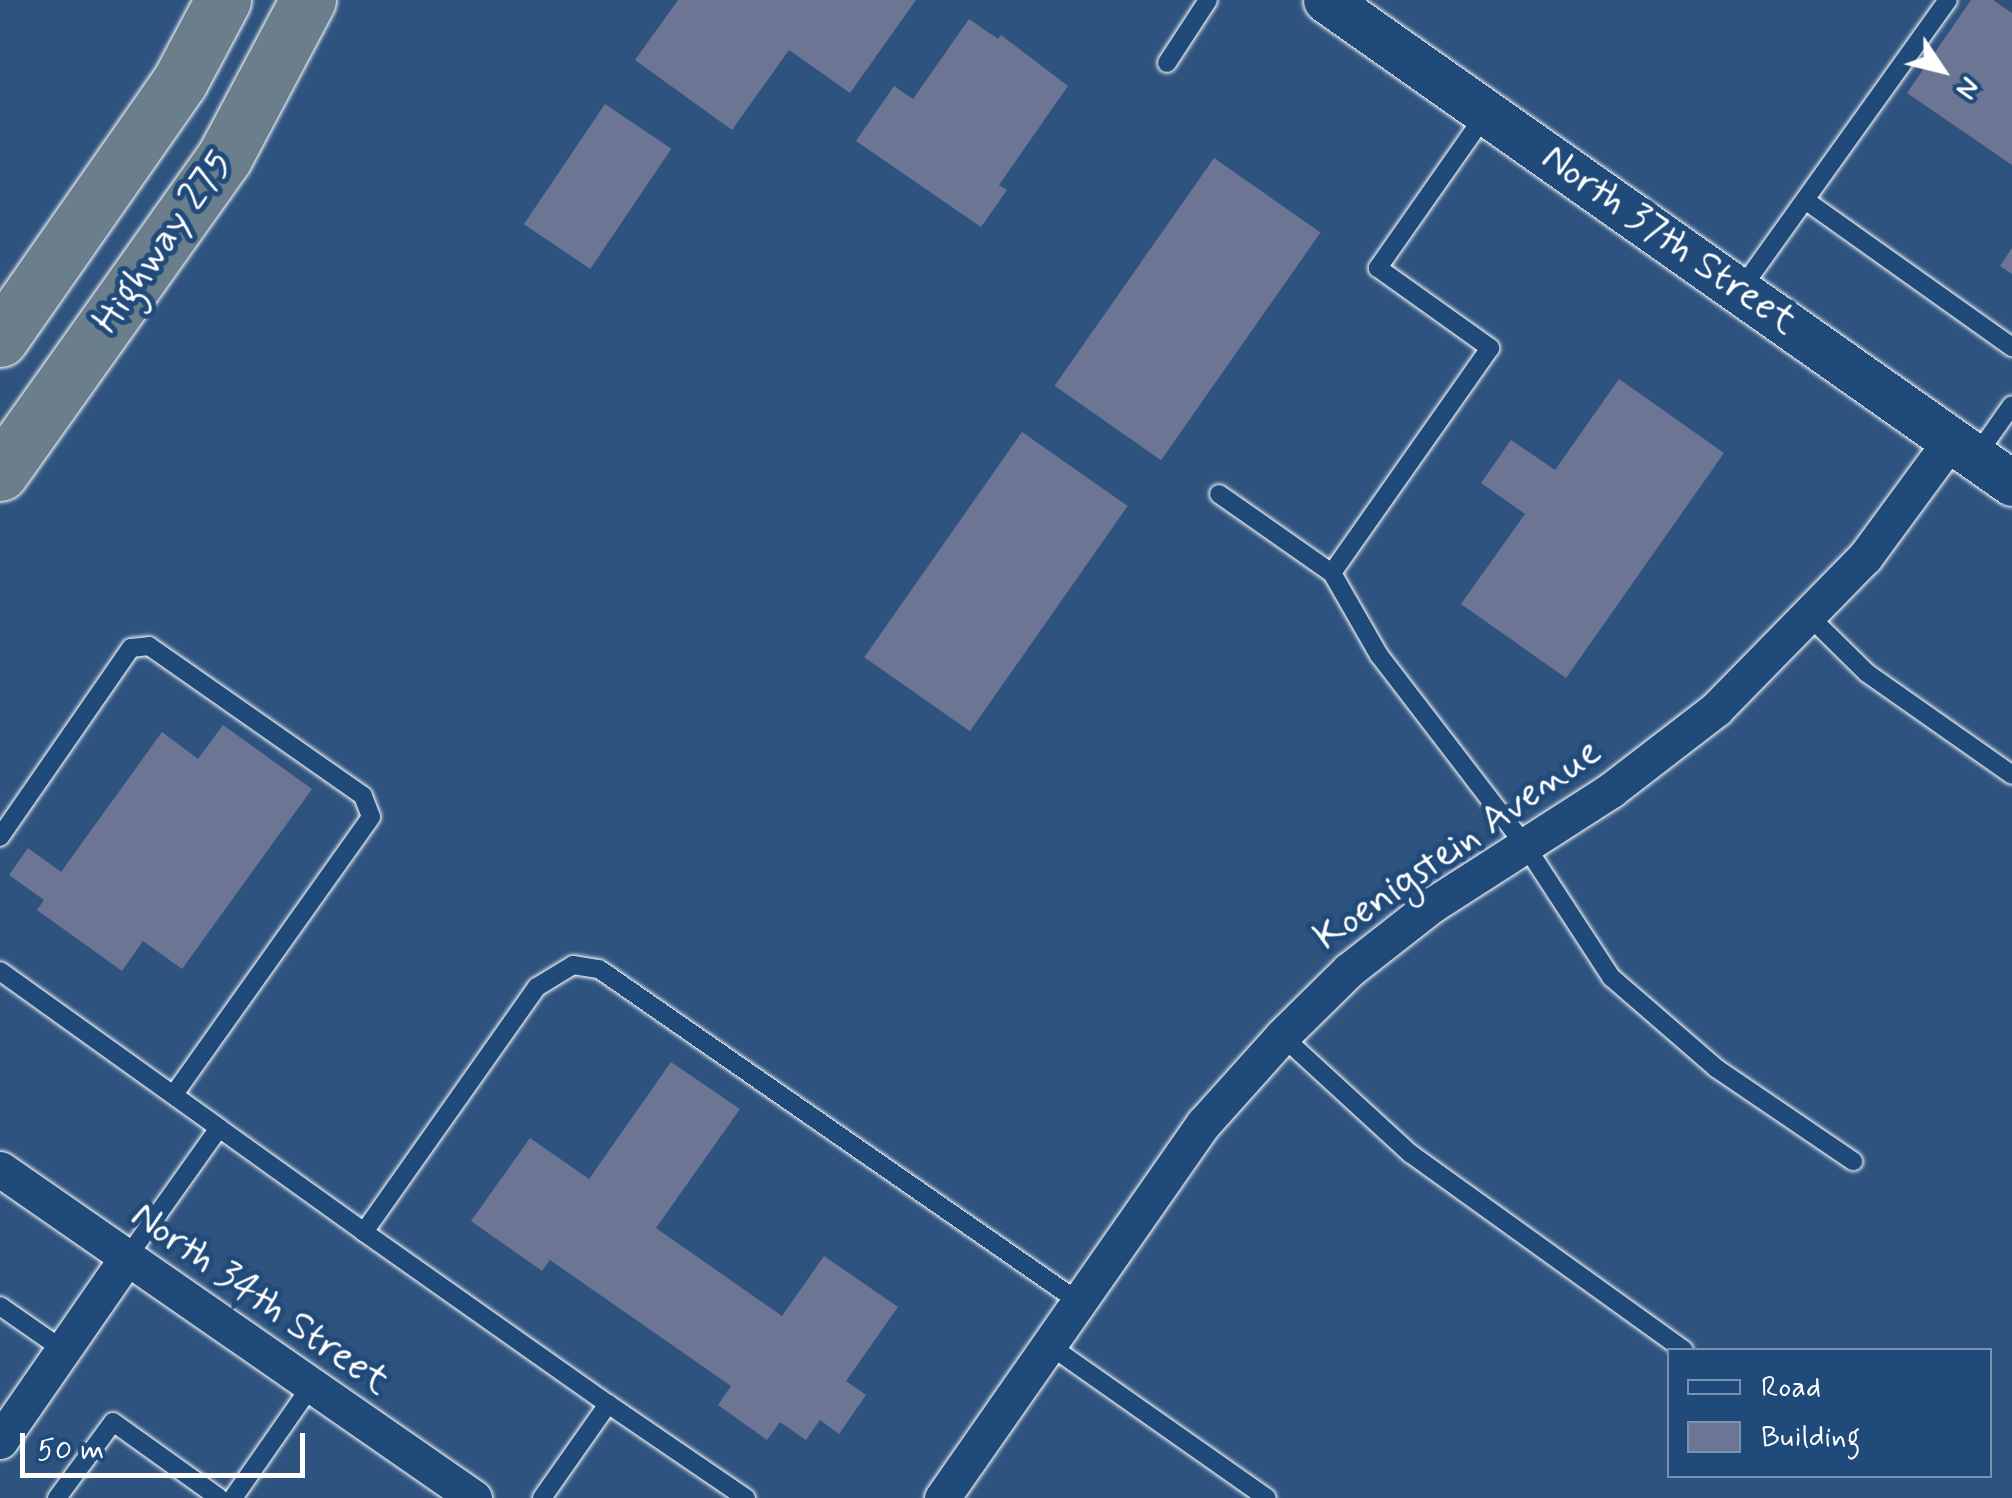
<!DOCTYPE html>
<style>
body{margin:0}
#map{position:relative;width:2012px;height:1498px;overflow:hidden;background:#2e537f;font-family:Mynerve,sans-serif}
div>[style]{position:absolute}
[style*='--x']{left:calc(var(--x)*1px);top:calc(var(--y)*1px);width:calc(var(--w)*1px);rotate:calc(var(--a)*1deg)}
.building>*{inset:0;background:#6c7694;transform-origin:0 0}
.roads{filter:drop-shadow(0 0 2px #fff) drop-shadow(0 0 2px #fff)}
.service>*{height:18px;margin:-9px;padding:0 9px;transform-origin:9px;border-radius:9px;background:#1f4a7a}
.minor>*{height:35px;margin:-17.5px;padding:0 17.5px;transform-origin:17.5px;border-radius:17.5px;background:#1f4a7a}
.tertiary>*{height:45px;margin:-22.5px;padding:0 22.5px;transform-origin:22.5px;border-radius:22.5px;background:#1f4a7a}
.trunk>*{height:55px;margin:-27.5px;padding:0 27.5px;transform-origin:27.5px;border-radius:27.5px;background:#6b7e8b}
span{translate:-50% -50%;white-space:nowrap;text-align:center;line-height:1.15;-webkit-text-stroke:10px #1f4a7a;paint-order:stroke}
.street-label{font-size:40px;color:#fff}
.legend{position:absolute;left:1667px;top:1348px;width:325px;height:130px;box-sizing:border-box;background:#1f4a7a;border:2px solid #7992af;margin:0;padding:12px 18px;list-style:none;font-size:30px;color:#fff}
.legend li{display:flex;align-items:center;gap:20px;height:50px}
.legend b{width:50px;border:2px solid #7992af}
.north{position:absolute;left:1892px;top:20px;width:100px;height:100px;-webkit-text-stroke:8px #1f4a7a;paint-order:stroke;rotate:125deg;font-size:28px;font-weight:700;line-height:40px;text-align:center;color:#fff}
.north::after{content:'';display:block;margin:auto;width:35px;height:45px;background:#fff;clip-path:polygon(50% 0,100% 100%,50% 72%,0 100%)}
.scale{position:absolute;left:20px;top:1433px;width:285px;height:45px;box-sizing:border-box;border:5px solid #fff;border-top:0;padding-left:12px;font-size:30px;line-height:35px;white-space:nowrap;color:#fff;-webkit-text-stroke:8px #1f4a7a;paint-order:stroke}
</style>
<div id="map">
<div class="building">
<div style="clip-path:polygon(678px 0,916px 0,850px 93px,789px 50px,732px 130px,635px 60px)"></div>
<div style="clip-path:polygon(1971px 0,1993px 0,2012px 13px,2012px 165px,1907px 93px)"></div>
<div style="clip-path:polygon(969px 19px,998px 39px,1001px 35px,1068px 86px,999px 185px,1007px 190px,981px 227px,856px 141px,894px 86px,913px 99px)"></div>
<div style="left:605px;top:104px;width:80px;height:145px;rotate:34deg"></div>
<div style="left:1214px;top:158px;width:130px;height:278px;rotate:35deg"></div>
<div style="clip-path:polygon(2012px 248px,2012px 274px,2000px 266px)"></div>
<div style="clip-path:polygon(1619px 379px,1724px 453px,1566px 678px,1461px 604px,1525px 514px,1481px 483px,1511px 440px,1555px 470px)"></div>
<div style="left:1022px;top:432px;width:129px;height:275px;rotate:35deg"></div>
<div style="clip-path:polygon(223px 725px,312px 789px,182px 969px,143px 941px,122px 971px,37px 910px,44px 900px,9px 875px,28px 848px,61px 872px,162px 732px,198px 759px)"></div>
<div style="clip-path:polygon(671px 1062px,740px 1109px,656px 1228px,782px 1316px,824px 1256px,898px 1307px,846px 1381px,866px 1395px,839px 1434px,820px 1420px,806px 1440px,780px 1422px,767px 1440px,718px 1405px,731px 1386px,550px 1260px,542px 1271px,471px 1221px,530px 1138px,589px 1179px)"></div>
</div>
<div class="roads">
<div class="service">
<div style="--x:1167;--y:63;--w:75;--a:-56.9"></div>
<div style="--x:1485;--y:115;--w:187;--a:125"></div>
<div style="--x:1378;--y:268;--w:138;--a:35.5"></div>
<div style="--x:1490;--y:348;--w:275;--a:125.1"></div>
<div style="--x:1332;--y:573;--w:95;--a:60.2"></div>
<div style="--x:1379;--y:655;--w:240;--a:52.5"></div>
<div style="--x:1525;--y:845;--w:158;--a:56.9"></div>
<div style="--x:1611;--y:977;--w:139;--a:40.9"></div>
<div style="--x:1716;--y:1068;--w:166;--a:34.2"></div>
<div style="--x:1805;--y:200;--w:254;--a:35.4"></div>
<div style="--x:1741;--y:289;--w:355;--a:-54.4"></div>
<div style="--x:1976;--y:456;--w:62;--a:-54.8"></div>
<div style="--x:1219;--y:494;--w:138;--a:35"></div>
<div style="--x:1811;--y:618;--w:78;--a:44.5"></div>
<div style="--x:1867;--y:673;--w:177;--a:35.1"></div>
<div style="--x:0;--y:837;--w:230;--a:-55.3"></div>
<div style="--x:131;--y:648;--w:18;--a:-6"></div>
<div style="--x:149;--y:646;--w:261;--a:35"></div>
<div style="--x:363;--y:796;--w:22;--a:69"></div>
<div style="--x:371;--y:817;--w:340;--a:125.4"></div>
<div style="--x:0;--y:971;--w:269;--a:35.6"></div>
<div style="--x:219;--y:1128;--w:161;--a:125.4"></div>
<div style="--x:1282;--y:1036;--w:175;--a:42.5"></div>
<div style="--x:1411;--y:1154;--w:336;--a:35.7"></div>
<div style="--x:219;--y:1128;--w:178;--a:35.6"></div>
<div style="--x:364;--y:1232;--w:300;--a:-54.8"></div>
<div style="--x:537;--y:987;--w:42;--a:-31.4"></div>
<div style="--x:573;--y:965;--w:26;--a:9"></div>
<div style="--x:599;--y:969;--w:584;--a:34.75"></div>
<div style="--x:364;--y:1232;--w:299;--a:35.2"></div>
<div style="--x:0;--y:1306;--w:77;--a:34.9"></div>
<div style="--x:1049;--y:1345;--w:266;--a:35.1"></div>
<div style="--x:57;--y:1498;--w:94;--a:-53.6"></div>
<div style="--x:113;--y:1422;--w:130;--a:35.6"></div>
<div style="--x:233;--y:1498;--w:136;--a:-55.1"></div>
<div style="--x:542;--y:1498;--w:115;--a:-54.9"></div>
<div style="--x:608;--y:1404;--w:167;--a:34.3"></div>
</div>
<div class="minor">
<div style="--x:0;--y:1169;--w:577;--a:34.76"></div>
<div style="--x:0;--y:1441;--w:221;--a:-55.3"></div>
<div style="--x:942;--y:1498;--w:457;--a:-55.1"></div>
<div style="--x:1204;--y:1123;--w:117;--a:-48.1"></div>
<div style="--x:1282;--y:1036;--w:94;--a:-44.6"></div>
<div style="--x:1349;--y:970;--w:105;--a:-38.1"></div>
<div style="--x:1432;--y:905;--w:213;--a:-32.7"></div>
<div style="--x:1611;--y:790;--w:133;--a:-37.6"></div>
<div style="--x:1716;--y:709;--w:213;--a:-45.6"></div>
<div style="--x:1865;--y:557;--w:145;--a:-53.7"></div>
</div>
<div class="tertiary">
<div style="--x:1326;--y:0;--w:839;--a:35.15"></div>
</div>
<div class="trunk">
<div style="--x:0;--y:339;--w:315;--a:-55.1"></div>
<div style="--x:180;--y:81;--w:92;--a:-62"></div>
<div style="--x:0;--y:473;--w:387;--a:-54.6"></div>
<div style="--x:224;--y:158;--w:179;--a:-62"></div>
</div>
</div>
<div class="street-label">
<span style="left:1669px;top:240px;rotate:35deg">North 37th Street</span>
<span style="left:163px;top:242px;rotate:-55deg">Highway 275</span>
<span style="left:1458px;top:845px;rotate:-35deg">Koenigstein Avenue</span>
<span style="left:260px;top:1299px;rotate:35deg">North 34th Street</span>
</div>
<ul class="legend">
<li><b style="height:12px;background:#1f4a7a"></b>Road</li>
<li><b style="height:28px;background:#6c7694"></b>Building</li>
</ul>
<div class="north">N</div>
<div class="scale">50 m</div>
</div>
